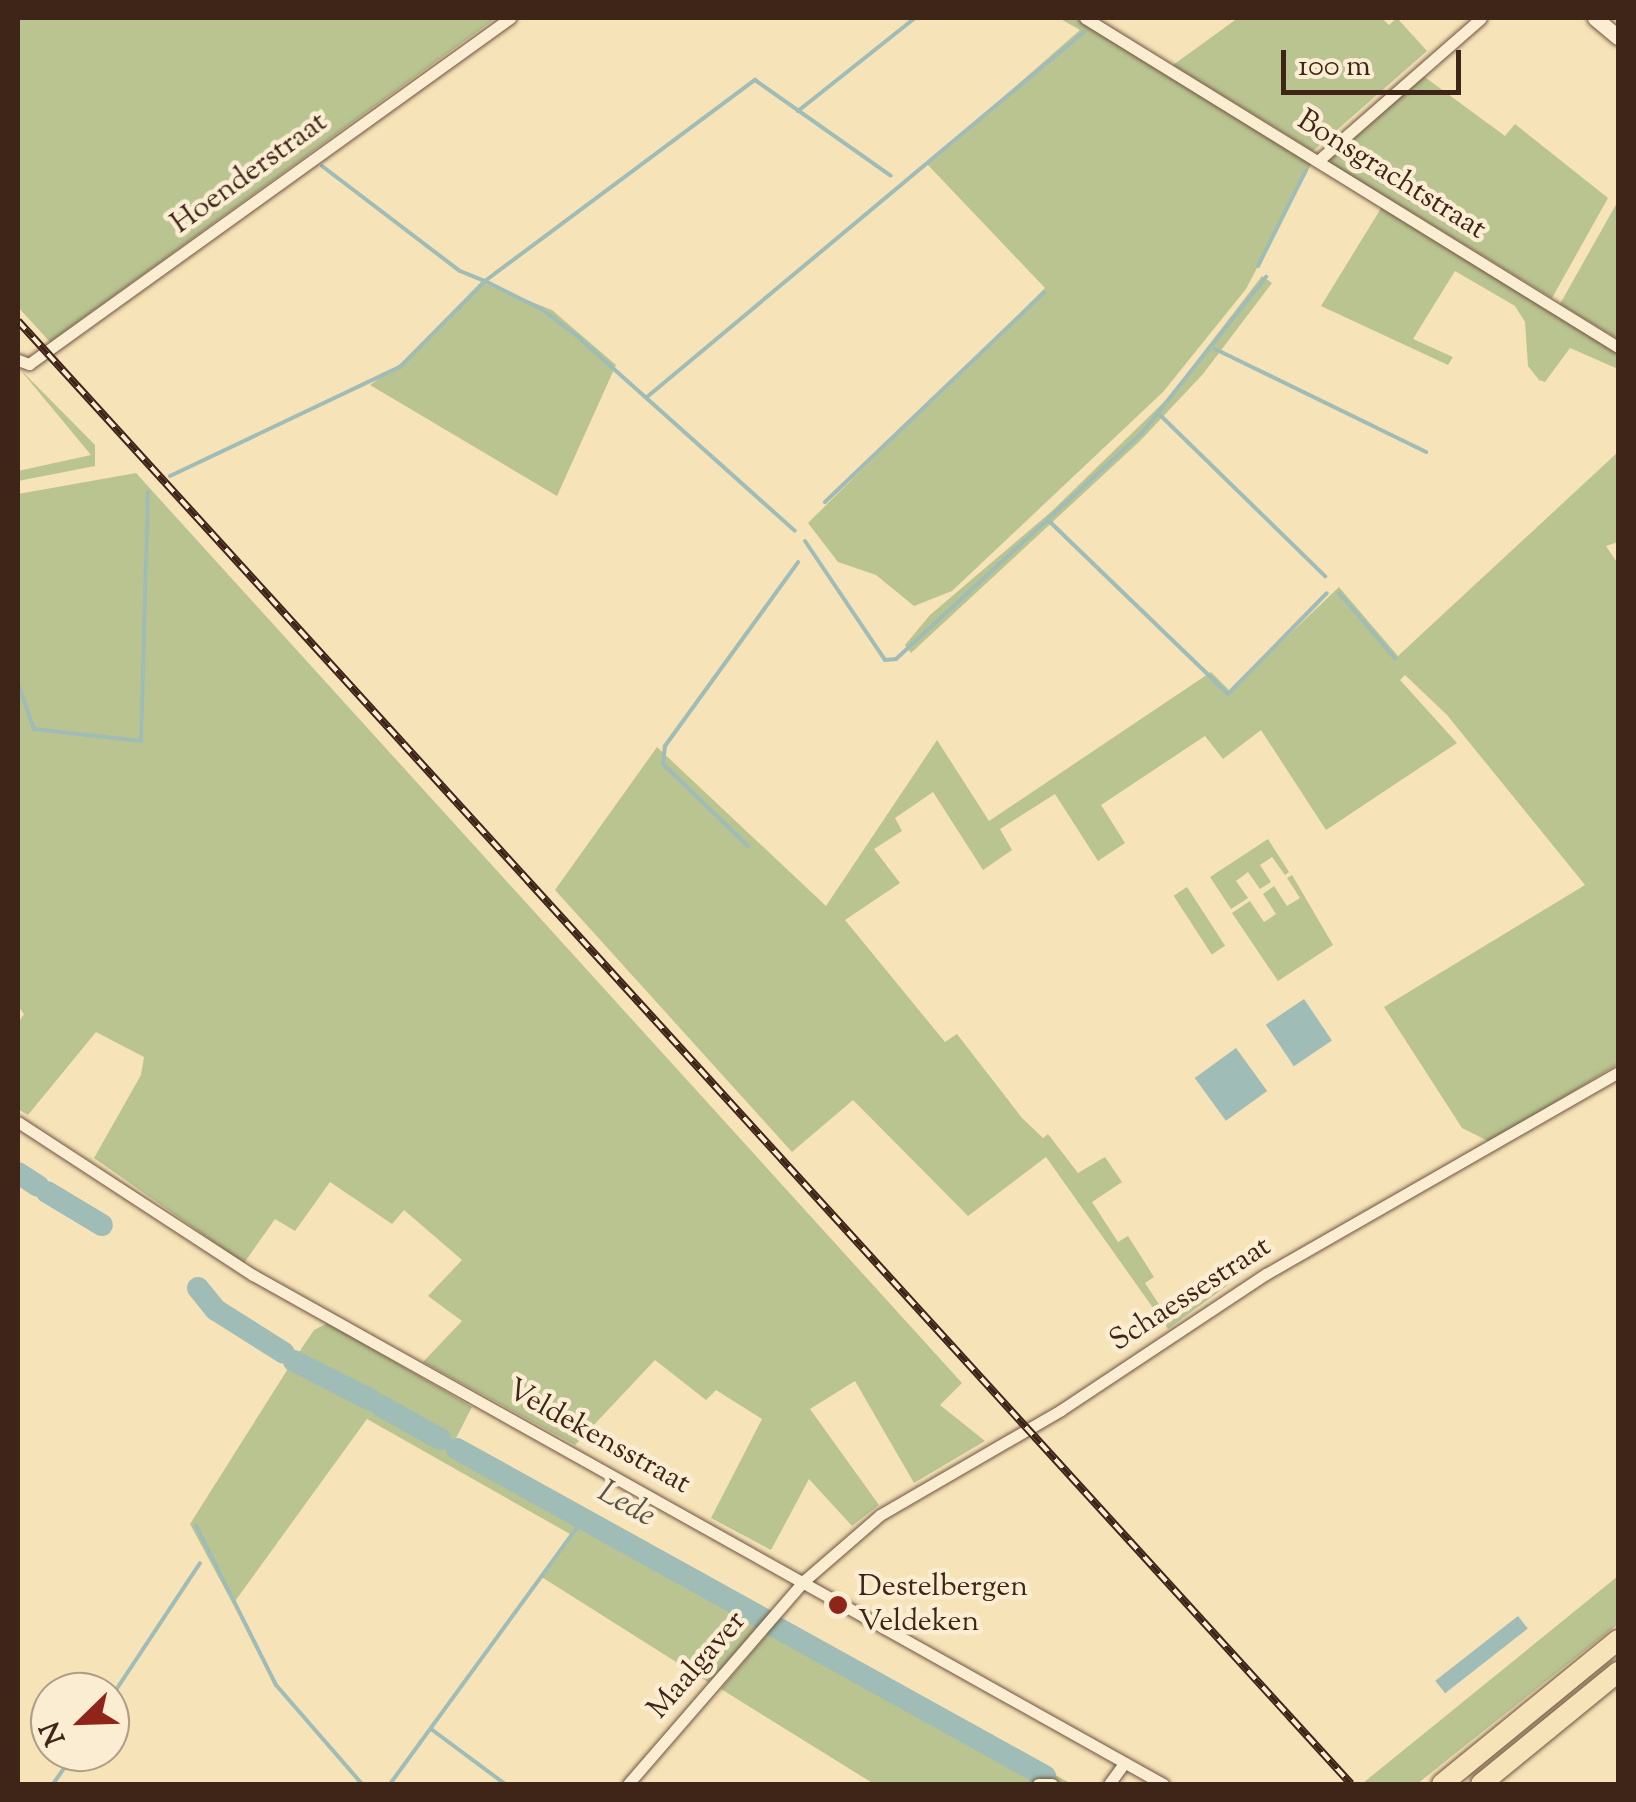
<!DOCTYPE html>
<style>
body{margin:0}
#map{position:relative;width:1636px;height:1802px;overflow:hidden;background:#f7e3b8;font-family:"Sorts Mill Goudy",serif}
div>[style]{position:absolute}
[style*='--x']{left:calc(var(--x)*1px);top:calc(var(--y)*1px);width:calc(var(--w)*1px);rotate:calc(var(--a)*1deg)}
.green>*{inset:0;background:#bac491;transform-origin:0 0}
.water>*{inset:0;background:#9fbdb6;transform-origin:0 0}
.stream>*{height:4px;margin:-2px;padding:0 2px;transform-origin:2px;border-radius:2px;background:#9fbdb6}
.river>*{height:22px;margin:-11px;padding:0 11px;transform-origin:11px;border-radius:11px;background:#9fbdb6}
.roads{filter:drop-shadow(0 0 2px #6d5440) drop-shadow(0 0 2px #6d5440)}
.street>*{height:11px;margin:-5.5px;padding:0 5.5px;transform-origin:5.5px;border-radius:5.5px;background:#faedd1}
.secondary>*{height:15px;margin:-7.5px;padding:0 7.5px;transform-origin:7.5px;border-radius:7.5px;background:#faedd1}
.highway>*{height:20px;margin:-10px;padding:0 10px;transform-origin:10px;border-radius:10px;background:#f7e3b8}
.rail>*{height:8px;margin-top:-4px;transform-origin:0;background:repeating-linear-gradient(90deg,#faedd1 0 11px,#3f2418 0 22px);box-sizing:border-box;border-block:2px solid #3f2418}
.dots>*{width:28px;height:28px;translate:-50% -50%;box-sizing:border-box;border:5px solid #faedd1;border-radius:50%}
span{translate:-50% -50%;white-space:nowrap;text-align:center;line-height:1.15;-webkit-text-stroke:9px #faedd1;paint-order:stroke}
.street-label{font-size:30px;color:#3f2418}
.poi-label{font-size:30px;color:#3f2418}
.left{translate:0 -50%;text-align:left}
.water-label{font-size:32px;color:#5c5247;font-style:italic}
.frame{position:absolute;inset:0;border:20px solid #3f2418;pointer-events:none}
.north{position:absolute;left:30px;top:1672px;width:100px;height:100px;box-sizing:border-box;background:#faedd1;border:2px solid #af9d87;border-radius:50%;rotate:247deg;font-size:28px;font-weight:700;line-height:40px;text-align:center;color:#3f2418}
.north::after{content:'';display:block;margin:auto;width:35px;height:45px;background:#8f2418;clip-path:polygon(50% 0,100% 100%,50% 72%,0 100%)}
.scale{position:absolute;left:1281px;top:50px;width:180px;height:45px;box-sizing:border-box;border:5px solid #3f2418;border-top:0;padding-left:12px;font-size:30px;line-height:35px;white-space:nowrap;color:#3f2418;-webkit-text-stroke:8px #faedd1;paint-order:stroke}
</style>
<div id="map">
<div class="green">
<div style="clip-path:polygon(18px 18px,496px 18px,50px 342px,18px 307px)"></div>
<div style="clip-path:polygon(1059px 18px,1080px 18px,1313px 161px,1246px 289px,1163px 392px,952px 591px,914px 606px,876px 575px,838px 562px,808px 523px,1045px 288px,927px 164px,1080px 30px)"></div>
<div style="clip-path:polygon(1238px 18px,1382px 18px,1389px 25px,1397px 18px,1427px 51px,1313px 151px,1173px 65px)"></div>
<div style="clip-path:polygon(1422px 75px,1505px 136px,1515px 124px,1608px 198px,1552px 298px,1332px 164px,1330px 156px)"></div>
<div style="clip-path:polygon(1618px 201px,1618px 339px,1560px 304px)"></div>
<div style="clip-path:polygon(1383px 205px,1618px 353px,1618px 369px,1570px 348px,1545px 382px,1539px 380px,1528px 366px,1525px 322px,1515px 306px,1455px 271px,1413px 339px,1453px 357px,1448px 365px,1321px 306px)"></div>
<div style="clip-path:polygon(1262px 276px,1272px 283px,1203px 374px,1140px 441px,911px 653px,905px 645px,930px 615px,1052px 511px,1168px 398px)"></div>
<div style="clip-path:polygon(481px 282px,552px 310px,616px 365px,557px 496px,370px 385px,409px 358px)"></div>
<div style="clip-path:polygon(18px 367px,95px 445px,95px 466px,18px 481px,18px 471px,91px 455px)"></div>
<div style="clip-path:polygon(1618px 452px,1618px 542px,1606px 546px,1618px 564px,1618px 1064px,1490px 1142px,1462px 1128px,1384px 1007px,1585px 885px,1447px 715px,1405px 675px,1400px 680px,1457px 743px,1326px 830px,1261px 730px,1223px 759px,1205px 736px,1101px 805px,1125px 843px,1098px 861px,1055px 794px,1000px 829px,1012px 850px,983px 870px,933px 792px,895px 818px,902px 831px,874px 849px,900px 883px,845px 920px,945px 1042px,957px 1034px,1022px 1118px,1043px 1138px,1048px 1134px,1078px 1173px,1105px 1157px,1122px 1182px,1092px 1202px,1118px 1242px,1128px 1236px,1154px 1277px,1145px 1283px,1170px 1321px,1236px 1279px,1168px 1329px,1046px 1157px,968px 1216px,853px 1100px,792px 1152px,555px 890px,657px 747px,826px 906px,937px 740px,989px 821px,1211px 672px,1230px 691px,1339px 587px,1398px 656px)"></div>
<div style="clip-path:polygon(136px 473px,962px 1383px,940px 1405px,985px 1441px,914px 1483px,855px 1381px,810px 1409px,879px 1505px,852px 1526px,809px 1479px,771px 1550px,711px 1518px,762px 1419px,716px 1390px,706px 1400px,655px 1360px,575px 1445px,423px 1362px,462px 1321px,428px 1296px,462px 1260px,404px 1210px,392px 1224px,330px 1182px,295px 1231px,275px 1219px,244px 1263px,94px 1158px,141px 1075px,144px 1057px,96px 1032px,28px 1115px,18px 1109px,18px 1023px,24px 1014px,18px 1006px,18px 494px)"></div>
<div style="clip-path:polygon(1268px 839px,1289px 872px,1285px 875px,1272px 857px,1260px 865px,1271px 882px,1260px 889px,1248px 872px,1236px 881px,1248px 898px,1231px 909px,1210px 877px)"></div>
<div style="clip-path:polygon(1292px 875px,1333px 945px,1278px 981px,1232px 913px,1250px 901px,1264px 922px,1276px 914px,1263px 894px,1274px 886px,1287px 906px,1300px 898px,1287px 878px)"></div>
<div style="left:1187px;top:887px;width:70px;height:16px;rotate:57deg"></div>
<div style="clip-path:polygon(328px 1323px,472px 1407px,454px 1442px,766px 1615px,711px 1684px,540px 1576px,570px 1534px,367px 1419px,233px 1604px,190px 1524px,291px 1364px,314px 1330px)"></div>
<div style="clip-path:polygon(1618px 1576px,1618px 1624px,1417px 1784px,1363px 1783px)"></div>
<div style="clip-path:polygon(780px 1619px,1000px 1746px,1072px 1784px,874px 1784px,721px 1689px)"></div>
</div>
<div class="water">
<div style="left:1304px;top:999px;width:50px;height:46px;rotate:56deg"></div>
<div style="left:1236px;top:1048px;width:53px;height:51px;rotate:54deg"></div>
<div style="left:1518px;top:1616px;width:16px;height:105px;rotate:52deg"></div>
</div>
<div class="stream">
<div style="--x:798;--y:111;--w:149;--a:-38.5"></div>
<div style="--x:322;--y:166;--w:173;--a:37.3"></div>
<div style="--x:460;--y:271;--w:27;--a:22"></div>
<div style="--x:485;--y:281;--w:337;--a:-36.7"></div>
<div style="--x:755;--y:80;--w:166;--a:35.2"></div>
<div style="--x:1258;--y:266;--w:107;--a:-63.4"></div>
<div style="--x:1215;--y:349;--w:235;--a:26"></div>
<div style="--x:647;--y:397;--w:569;--a:-39.87"></div>
<div style="--x:1160;--y:415;--w:231;--a:44.3"></div>
<div style="--x:170;--y:476;--w:255;--a:-25.4"></div>
<div style="--x:400;--y:367;--w:121;--a:-45.3"></div>
<div style="--x:485;--y:281;--w:65;--a:26.6"></div>
<div style="--x:543;--y:310;--w:43;--a:37.4"></div>
<div style="--x:577;--y:336;--w:292;--a:41.8"></div>
<div style="--x:825;--y:502;--w:303;--a:-43.7"></div>
<div style="--x:1049;--y:521;--w:249;--a:44"></div>
<div style="--x:1228;--y:694;--w:141;--a:-45.6"></div>
<div style="--x:805;--y:541;--w:143;--a:56.1"></div>
<div style="--x:885;--y:660;--w:11;--a:-5"></div>
<div style="--x:896;--y:659;--w:333;--a:-42.6"></div>
<div style="--x:1141;--y:434;--w:201;--a:-51.5"></div>
<div style="--x:1339;--y:593;--w:86;--a:49.3"></div>
<div style="--x:18;--y:684;--w:48;--a:70.4"></div>
<div style="--x:34;--y:729;--w:108;--a:6.4"></div>
<div style="--x:141;--y:741;--w:249;--a:-88.4"></div>
<div style="--x:748;--y:846;--w:118;--a:-136"></div>
<div style="--x:663;--y:764;--w:18;--a:-84"></div>
<div style="--x:665;--y:746;--w:227;--a:-54.1"></div>
<div style="--x:196;--y:1526;--w:178;--a:63.3"></div>
<div style="--x:276;--y:1685;--w:131;--a:49"></div>
<div style="--x:110;--y:1699;--w:163;--a:-56.5"></div>
<div style="--x:431;--y:1729;--w:92;--a:36.6"></div>
<div style="--x:53;--y:1784;--w:39;--a:-55"></div>
<div style="--x:390;--y:1784;--w:328;--a:-53.9"></div>
</div>
<div class="river">
<div style="--x:18;--y:1173;--w:24;--a:33"></div>
<div style="--x:47;--y:1192;--w:64;--a:31"></div>
<div style="--x:198;--y:1288;--w:28;--a:51"></div>
<div style="--x:216;--y:1310;--w:80;--a:32.3"></div>
<div style="--x:294;--y:1361;--w:86;--a:26.9"></div>
<div style="--x:381;--y:1406;--w:68;--a:29.2"></div>
<div style="--x:457;--y:1449;--w:351;--a:29"></div>
<div style="--x:774;--y:1626;--w:310;--a:29"></div>
</div>
<div class="roads">
<div class="street">
<div style="--x:1085;--y:18;--w:626;--a:31.69"></div>
<div style="--x:1319;--y:160;--w:215;--a:-41.2"></div>
<div style="--x:18;--y:360;--w:12;--a:20"></div>
<div style="--x:29;--y:364;--w:593;--a:-35.73"></div>
<div style="--x:18;--y:1122;--w:280;--a:33.1"></div>
<div style="--x:253;--y:1275;--w:1043;--a:29.22"></div>
<div style="--x:628;--y:1784;--w:270;--a:-49.1"></div>
<div style="--x:805;--y:1580;--w:99;--a:-40.9"></div>
<div style="--x:880;--y:1515;--w:209;--a:-30.1"></div>
<div style="--x:1061;--y:1410;--w:246;--a:-33.6"></div>
<div style="--x:1266;--y:1274;--w:406;--a:-29.8"></div>
<div style="--x:1038;--y:1784;--w:14;--a:0"></div>
<div style="--x:1109;--y:1784;--w:26;--a:-54"></div>
</div>
<div class="secondary">
<div style="--x:1595;--y:18;--w:30;--a:40"></div>
</div>
<div class="highway">
<div style="--x:1442;--y:1784;--w:227;--a:-39.3"></div>
<div style="--x:1481;--y:1784;--w:177;--a:-39.3"></div>
</div>
</div>
<div class="rail">
<div style="--x:18;--y:321;--w:1979;--a:47.66"></div>
</div>
<div class="dots">
<div style="left:838px;top:1605px;background:#8f2418"></div>
</div>
<div class="street-label">
<span style="left:250px;top:174px;rotate:-36deg">Hoenderstraat</span>
<span style="left:1391px;top:176px;rotate:32deg">Bonsgrachtstraat</span>
<span style="left:1191px;top:1295px;rotate:-33deg">Schaessestraat</span>
<span style="left:598px;top:1438px;rotate:29deg">Veldekensstraat</span>
<span style="left:698px;top:1666px;rotate:-49deg">Maalgaver</span>
</div>
<div class="poi-label">
<span class="left" style="left:858px;top:1605px">Destelbergen<br>Veldeken</span>
</div>
<div class="water-label">
<span style="left:626px;top:1505px;rotate:29deg">Lede</span>
</div>
<div class="frame"></div>
<div class="north">N</div>
<div class="scale">100 m</div>
</div>
